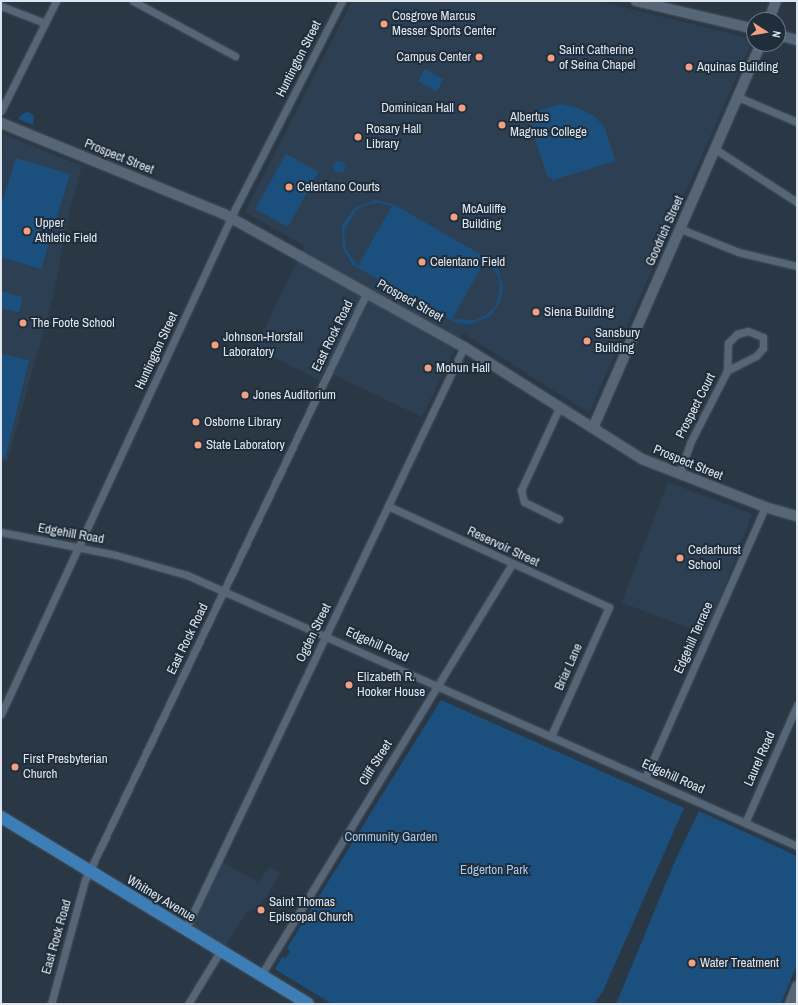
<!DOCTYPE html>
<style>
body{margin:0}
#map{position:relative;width:798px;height:1005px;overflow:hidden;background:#2a3745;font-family:"Archivo Narrow",sans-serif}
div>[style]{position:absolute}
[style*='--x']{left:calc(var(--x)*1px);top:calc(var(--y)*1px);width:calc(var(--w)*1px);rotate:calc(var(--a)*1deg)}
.built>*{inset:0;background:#2d4053;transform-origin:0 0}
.green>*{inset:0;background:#1b507e;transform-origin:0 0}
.round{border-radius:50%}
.roads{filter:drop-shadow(0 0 1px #47535e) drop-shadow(0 0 1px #47535e)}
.street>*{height:7px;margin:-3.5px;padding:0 3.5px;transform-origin:3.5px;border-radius:3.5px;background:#576676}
.secondary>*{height:10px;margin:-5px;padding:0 5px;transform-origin:5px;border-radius:5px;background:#576676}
.primary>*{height:12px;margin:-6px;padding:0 6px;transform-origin:6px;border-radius:6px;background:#3e7eb6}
.dots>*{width:11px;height:11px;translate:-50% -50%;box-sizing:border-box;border:2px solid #202d3b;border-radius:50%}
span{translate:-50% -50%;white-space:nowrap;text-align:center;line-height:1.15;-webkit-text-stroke:4px #202d3b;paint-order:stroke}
.poi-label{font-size:13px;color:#dee7f0}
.left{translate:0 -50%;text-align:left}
.right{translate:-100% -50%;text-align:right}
.street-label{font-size:13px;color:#dee7f0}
.park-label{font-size:13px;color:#a7c9ec}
.frame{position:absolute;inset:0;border:2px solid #dee7f0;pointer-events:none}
.north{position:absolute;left:746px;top:12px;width:40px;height:40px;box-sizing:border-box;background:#202d3b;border:1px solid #6c7783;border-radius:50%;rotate:102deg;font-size:11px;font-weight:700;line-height:16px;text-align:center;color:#dee7f0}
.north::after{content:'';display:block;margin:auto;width:14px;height:18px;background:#f39f84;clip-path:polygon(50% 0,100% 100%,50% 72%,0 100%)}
</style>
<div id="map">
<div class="built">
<div style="clip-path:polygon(352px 1px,598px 1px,753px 39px,589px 413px,463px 333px,422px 417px,324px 370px,319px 380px,255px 348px,305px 246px,245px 212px)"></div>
<div style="clip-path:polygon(3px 134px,82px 166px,70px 210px,53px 297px,7px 462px,1px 460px)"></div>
<div style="left:668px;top:482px;width:90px;height:129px;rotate:21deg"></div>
<div style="clip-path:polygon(219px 860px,258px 882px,270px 867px,280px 874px,259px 908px,247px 912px,222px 951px,185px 930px)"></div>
</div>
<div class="green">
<div style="left:425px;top:69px;width:21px;height:14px;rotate:29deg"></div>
<div style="clip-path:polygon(560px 104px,573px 106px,594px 116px,605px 128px,615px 161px,553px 180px,547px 176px,527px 114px)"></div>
<div style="clip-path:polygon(29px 112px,34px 116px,33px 125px,18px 119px,23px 113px)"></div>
<div style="left:286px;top:154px;width:37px;height:63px;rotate:29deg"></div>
<div style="clip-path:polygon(16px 158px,70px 174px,41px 269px,1px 257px,1px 206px)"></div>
<div class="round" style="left:333px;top:161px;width:12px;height:12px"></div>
<div style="clip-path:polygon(evenodd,375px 200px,393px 204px,492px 261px,499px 271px,503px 288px,500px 303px,490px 316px,471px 324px,454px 322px,353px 265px,343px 249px,342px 225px,355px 208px,375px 200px,379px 203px,392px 206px,358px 266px,346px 250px,344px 231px,356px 210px,368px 204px,379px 203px,375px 200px,486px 259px,499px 277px,500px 291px,496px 305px,487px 314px,476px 320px,452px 319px,486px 259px)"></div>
<div style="clip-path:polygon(1px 291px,23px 297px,19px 312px,1px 308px)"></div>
<div style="clip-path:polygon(1px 354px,29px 360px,5px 458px,1px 457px)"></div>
<div style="clip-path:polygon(441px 700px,684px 808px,603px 991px,594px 1004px,332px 1004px,275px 969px,282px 957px,286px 958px,290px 951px,287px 948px)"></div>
<div style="clip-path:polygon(699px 811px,797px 856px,797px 964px,781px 1004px,616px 1004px,675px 861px)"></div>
</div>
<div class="roads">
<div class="street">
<div style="--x:133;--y:1;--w:116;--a:28.3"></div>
<div style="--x:1;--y:6;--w:47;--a:21.1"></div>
<div style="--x:738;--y:97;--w:64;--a:23"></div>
<div style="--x:1;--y:111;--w:123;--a:-63.4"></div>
<div style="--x:715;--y:149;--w:98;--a:32.9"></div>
<div style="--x:681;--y:229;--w:61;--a:22"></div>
<div style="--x:738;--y:252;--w:61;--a:13.3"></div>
<div style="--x:748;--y:331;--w:16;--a:22"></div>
<div style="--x:763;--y:337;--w:11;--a:90"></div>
<div style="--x:763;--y:348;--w:11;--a:131"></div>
<div style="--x:756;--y:356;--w:33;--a:153"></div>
<div style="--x:727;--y:371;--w:28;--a:-88"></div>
<div style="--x:728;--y:343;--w:13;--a:-45"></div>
<div style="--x:737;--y:334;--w:11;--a:-15"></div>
<div style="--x:679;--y:474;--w:33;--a:-70"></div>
<div style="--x:690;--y:443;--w:81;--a:-62.8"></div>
<div style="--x:388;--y:506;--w:243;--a:24.6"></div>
<div style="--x:609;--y:607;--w:141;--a:114.2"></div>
<div style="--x:559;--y:519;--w:39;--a:-154"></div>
<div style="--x:524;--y:502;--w:12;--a:-104"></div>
<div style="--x:521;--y:490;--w:90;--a:-65.1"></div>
<div style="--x:1;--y:532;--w:117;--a:11.3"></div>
<div style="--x:116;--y:555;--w:74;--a:15.7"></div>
<div style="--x:187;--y:575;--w:667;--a:23.95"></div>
<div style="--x:1;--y:714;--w:557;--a:-65.14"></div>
<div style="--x:235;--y:209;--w:234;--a:-62.8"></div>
<div style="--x:645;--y:778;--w:296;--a:-66.1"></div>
<div style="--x:745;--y:823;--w:129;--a:-66.2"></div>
<div style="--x:185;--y:930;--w:646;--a:-64.43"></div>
<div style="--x:261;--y:975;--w:482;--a:-58.6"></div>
<div style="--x:51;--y:1004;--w:129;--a:-74.7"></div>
<div style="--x:85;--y:880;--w:652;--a:-64.38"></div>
<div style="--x:188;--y:1004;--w:63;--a:-58.6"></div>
</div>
<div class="secondary">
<div style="--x:636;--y:1;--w:121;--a:13.3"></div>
<div style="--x:769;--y:20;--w:20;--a:-70"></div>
<div style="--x:778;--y:35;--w:20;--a:15"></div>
<div style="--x:1;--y:123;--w:241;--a:22.2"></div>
<div style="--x:224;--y:214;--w:274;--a:29"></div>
<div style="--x:464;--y:347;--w:210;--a:32.2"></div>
<div style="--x:642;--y:459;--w:132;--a:21.3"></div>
<div style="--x:765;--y:507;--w:33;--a:16"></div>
<div style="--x:593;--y:428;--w:419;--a:-66.4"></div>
<div style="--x:790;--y:1004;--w:19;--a:-69"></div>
</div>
<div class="primary">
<div style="--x:1;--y:817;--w:359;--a:31.3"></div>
</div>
</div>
<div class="dots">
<div style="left:384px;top:24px;background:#f39f84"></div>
<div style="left:479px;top:57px;background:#f39f84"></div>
<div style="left:551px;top:58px;background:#f39f84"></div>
<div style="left:689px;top:67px;background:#f39f84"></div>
<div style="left:462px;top:108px;background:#f39f84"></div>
<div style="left:502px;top:125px;background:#f39f84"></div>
<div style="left:358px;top:137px;background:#f39f84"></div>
<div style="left:289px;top:187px;background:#f39f84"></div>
<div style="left:454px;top:217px;background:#f39f84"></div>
<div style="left:27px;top:231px;background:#f39f84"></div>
<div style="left:422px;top:262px;background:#f39f84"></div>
<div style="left:536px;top:312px;background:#f39f84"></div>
<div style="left:23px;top:323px;background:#f39f84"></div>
<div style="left:587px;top:341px;background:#f39f84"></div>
<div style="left:215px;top:345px;background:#f39f84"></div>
<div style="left:428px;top:368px;background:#f39f84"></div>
<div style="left:245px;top:395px;background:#f39f84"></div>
<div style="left:196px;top:422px;background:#f39f84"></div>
<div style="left:198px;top:445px;background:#f39f84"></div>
<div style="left:680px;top:558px;background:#f39f84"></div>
<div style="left:349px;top:685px;background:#f39f84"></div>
<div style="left:15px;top:767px;background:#f39f84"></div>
<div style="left:261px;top:910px;background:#f39f84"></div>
<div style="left:692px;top:963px;background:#f39f84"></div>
</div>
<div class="poi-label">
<span class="left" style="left:392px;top:24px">Cosgrove Marcus<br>Messer Sports Center</span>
<span class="left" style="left:559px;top:58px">Saint Catherine<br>of Seina Chapel</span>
<span class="right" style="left:471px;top:57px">Campus Center</span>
<span class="left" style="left:697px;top:67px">Aquinas Building</span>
<span class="right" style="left:454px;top:108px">Dominican Hall</span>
<span class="left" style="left:510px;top:125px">Albertus<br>Magnus College</span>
<span class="left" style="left:366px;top:137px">Rosary Hall<br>Library</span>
<span class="left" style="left:297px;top:187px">Celentano Courts</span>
<span class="left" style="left:462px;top:217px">McAuliffe<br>Building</span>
<span class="left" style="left:35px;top:231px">Upper<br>Athletic Field</span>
<span class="left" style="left:430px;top:262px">Celentano Field</span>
<span class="left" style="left:544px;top:312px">Siena Building</span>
<span class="left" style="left:31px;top:323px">The Foote School</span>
<span class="left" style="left:595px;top:341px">Sansbury<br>Building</span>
<span class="left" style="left:223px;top:345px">Johnson-Horsfall<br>Laboratory</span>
<span class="left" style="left:436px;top:368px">Mohun Hall</span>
<span class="left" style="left:253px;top:395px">Jones Auditorium</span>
<span class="left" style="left:204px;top:422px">Osborne Library</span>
<span class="left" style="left:206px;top:445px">State Laboratory</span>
<span class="left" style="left:688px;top:558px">Cedarhurst<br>School</span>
<span class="left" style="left:357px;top:685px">Elizabeth R.<br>Hooker House</span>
<span class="left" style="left:23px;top:767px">First Presbyterian<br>Church</span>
<span class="left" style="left:269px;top:910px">Saint Thomas<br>Episcopal Church</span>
<span class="left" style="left:700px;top:963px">Water Treatment</span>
</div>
<div class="street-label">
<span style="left:299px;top:59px;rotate:-63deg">Huntington Street</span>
<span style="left:119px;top:157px;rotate:22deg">Prospect Street</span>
<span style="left:665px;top:231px;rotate:-66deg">Goodrich Street</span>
<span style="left:410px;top:301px;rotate:29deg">Prospect Street</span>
<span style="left:333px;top:336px;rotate:-64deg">East Rock Road</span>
<span style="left:157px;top:351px;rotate:-65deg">Huntington Street</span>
<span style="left:696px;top:406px;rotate:-63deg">Prospect Court</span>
<span style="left:688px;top:463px;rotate:22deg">Prospect Street</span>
<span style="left:71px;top:534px;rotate:10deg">Edgehill Road</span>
<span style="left:503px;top:547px;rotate:25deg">Reservoir Street</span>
<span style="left:314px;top:633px;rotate:-64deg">Ogden Street</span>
<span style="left:694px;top:638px;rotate:-66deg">Edgehill Terrace</span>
<span style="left:188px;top:639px;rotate:-64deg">East Rock Road</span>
<span style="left:377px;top:645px;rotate:24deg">Edgehill Road</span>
<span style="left:569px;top:667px;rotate:-66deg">Briar Lane</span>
<span style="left:760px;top:759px;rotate:-66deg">Laurel Road</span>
<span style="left:376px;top:763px;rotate:-58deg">Cliff Street</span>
<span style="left:673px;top:777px;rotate:24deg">Edgehill Road</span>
<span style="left:161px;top:899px;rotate:31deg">Whitney Avenue</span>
<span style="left:57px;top:937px;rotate:-74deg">East Rock Road</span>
</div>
<div class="park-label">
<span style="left:391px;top:837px">Community Garden</span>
<span style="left:494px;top:870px">Edgerton Park</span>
</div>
<div class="frame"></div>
<div class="north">N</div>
</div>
